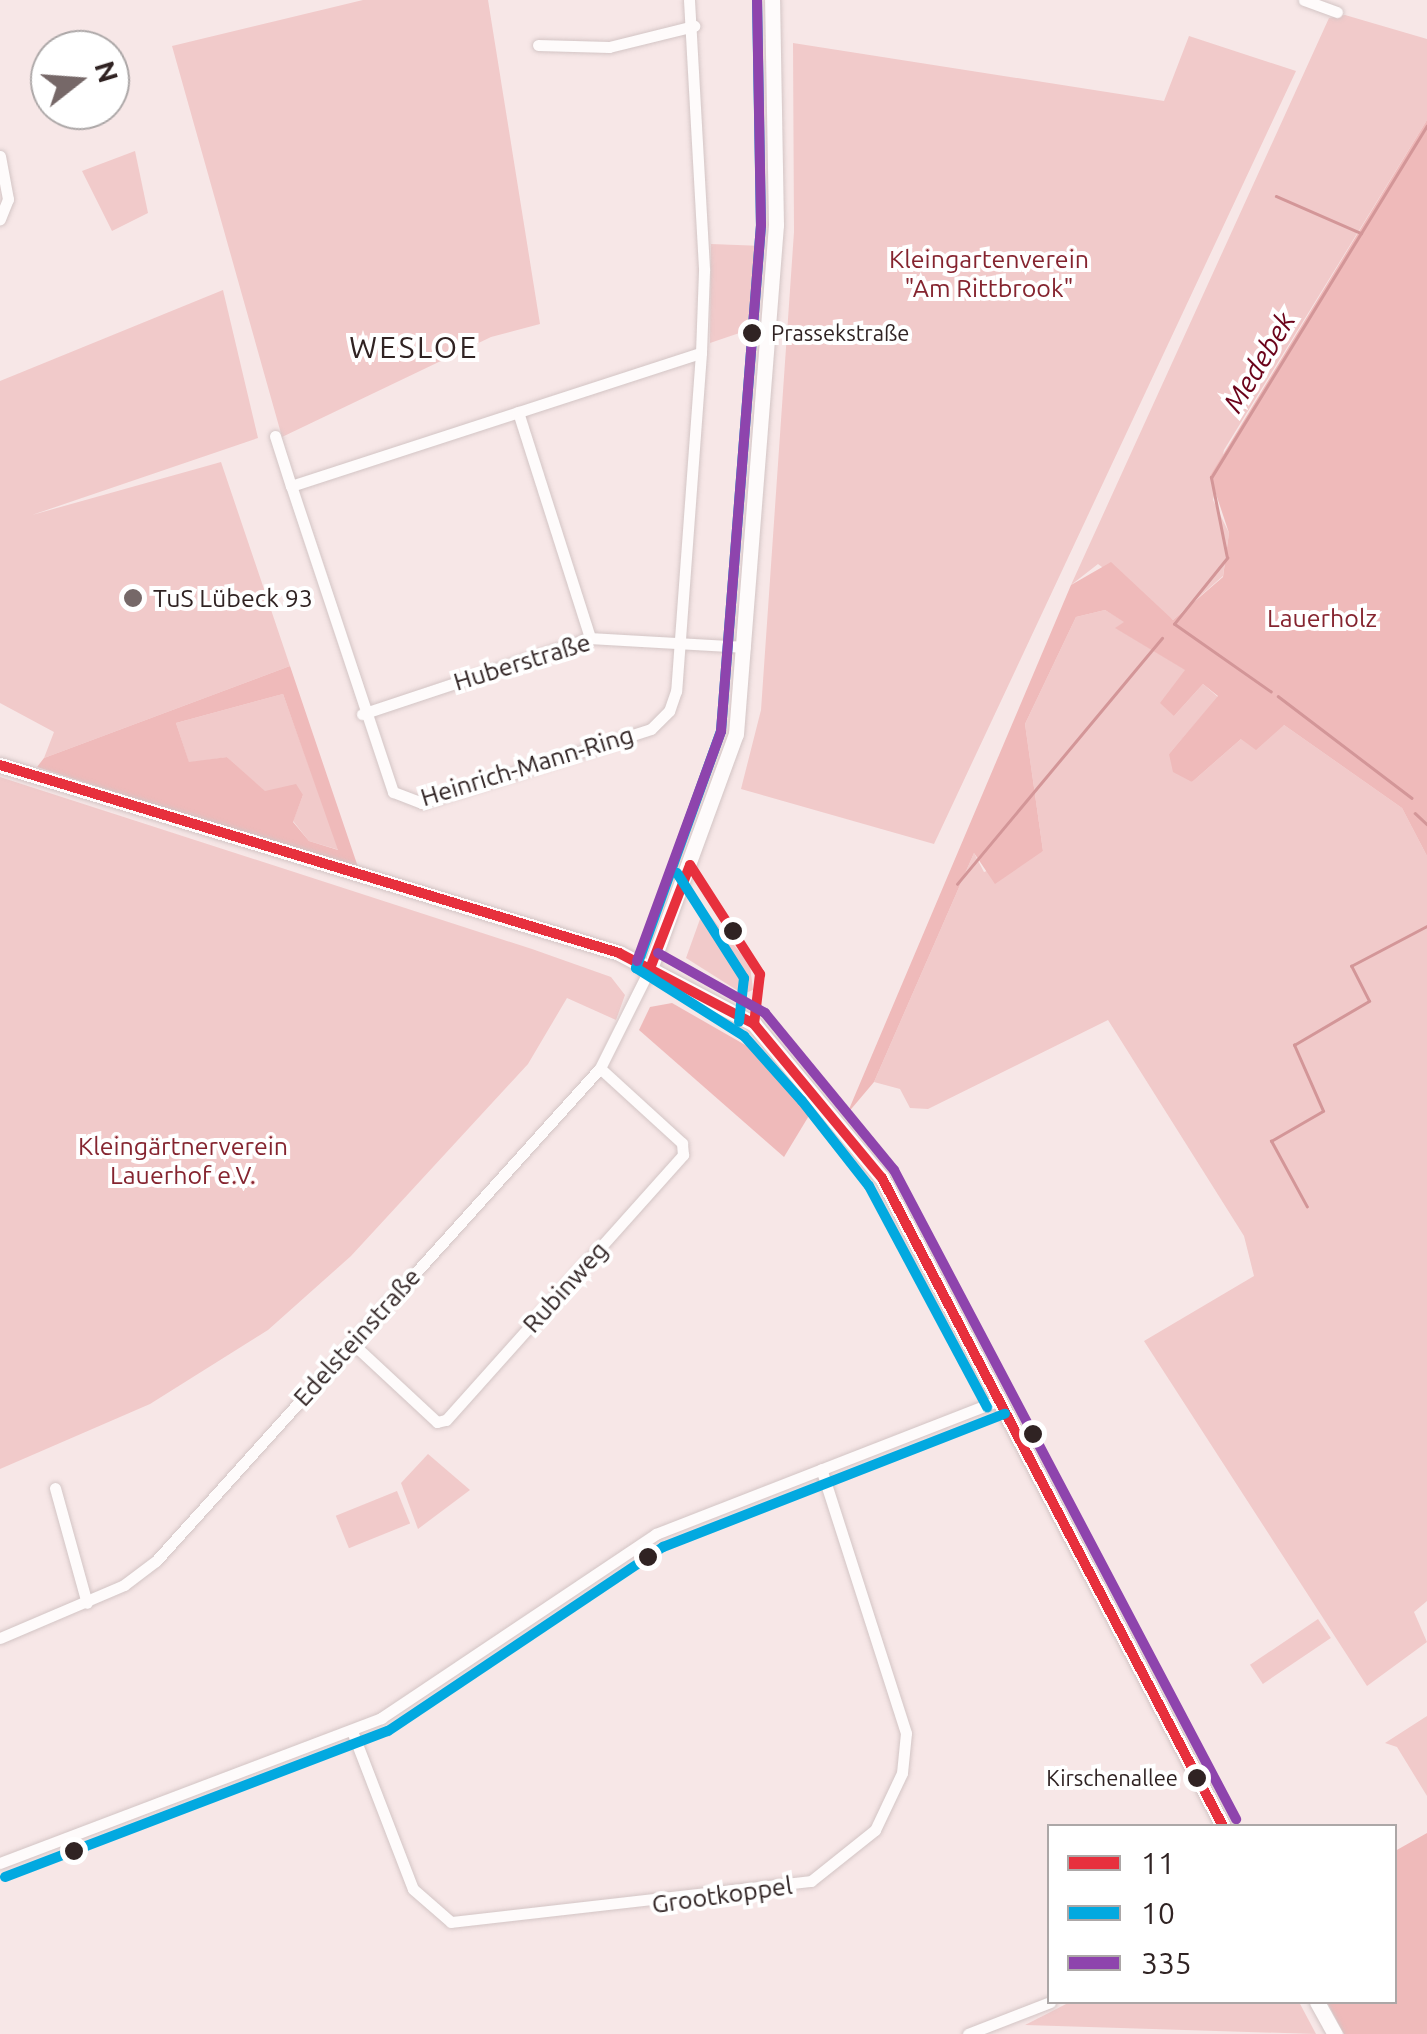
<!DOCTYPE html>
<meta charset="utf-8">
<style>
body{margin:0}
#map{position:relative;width:1427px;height:2034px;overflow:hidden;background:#f7e7e7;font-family:Ubuntu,sans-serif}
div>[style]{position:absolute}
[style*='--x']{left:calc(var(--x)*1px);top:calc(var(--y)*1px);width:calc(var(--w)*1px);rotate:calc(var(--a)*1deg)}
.green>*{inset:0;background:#f1caca;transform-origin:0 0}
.forest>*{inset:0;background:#efbaba}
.stream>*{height:2.5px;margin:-1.25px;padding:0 1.25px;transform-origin:1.25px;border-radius:1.25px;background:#d39698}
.roads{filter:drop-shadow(0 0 2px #d3c5c5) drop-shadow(0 0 2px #d3c5c5)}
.minor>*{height:11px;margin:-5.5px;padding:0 5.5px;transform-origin:5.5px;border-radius:5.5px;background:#fefbfb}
.major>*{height:15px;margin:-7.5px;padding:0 7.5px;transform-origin:7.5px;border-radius:7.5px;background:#fefbfb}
.bus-1>*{height:10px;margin:-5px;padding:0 5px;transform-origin:5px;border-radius:5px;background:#e7303d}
.bus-2>*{height:10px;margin:-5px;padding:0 5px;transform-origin:5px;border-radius:5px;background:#02a9e0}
.bus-3>*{height:10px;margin:-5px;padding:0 5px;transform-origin:5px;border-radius:5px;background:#8e44ad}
.dots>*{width:28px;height:28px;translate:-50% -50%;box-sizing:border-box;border:5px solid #fff;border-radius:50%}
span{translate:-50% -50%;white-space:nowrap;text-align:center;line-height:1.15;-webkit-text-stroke:8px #fff;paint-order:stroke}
.bus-label{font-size:22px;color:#302323}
.left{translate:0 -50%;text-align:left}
.right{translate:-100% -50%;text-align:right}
.park-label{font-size:25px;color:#85242f}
.poi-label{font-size:25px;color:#302323}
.street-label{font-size:25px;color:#302323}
.water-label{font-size:28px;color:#6b031a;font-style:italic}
.quarter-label{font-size:30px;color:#302323;letter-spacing:2.5px}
.legend{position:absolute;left:1047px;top:1824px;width:350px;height:180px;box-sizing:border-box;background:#fff;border:2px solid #aca7a7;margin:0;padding:12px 18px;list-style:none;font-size:30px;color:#302323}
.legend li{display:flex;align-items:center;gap:20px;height:50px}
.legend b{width:50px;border:2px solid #aca7a7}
.north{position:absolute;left:30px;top:30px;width:100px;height:100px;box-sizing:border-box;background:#fff;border:2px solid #aca7a7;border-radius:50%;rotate:73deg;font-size:28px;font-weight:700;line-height:40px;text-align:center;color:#302323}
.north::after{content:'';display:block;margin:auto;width:35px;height:45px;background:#766868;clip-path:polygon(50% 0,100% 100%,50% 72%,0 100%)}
</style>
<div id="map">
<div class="green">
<div style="clip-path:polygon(363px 0,488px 0,540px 324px,491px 337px,282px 437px,172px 46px)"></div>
<div style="clip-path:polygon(1345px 15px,1427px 39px,1427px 120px,1224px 450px,1213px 500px,1229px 533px,1223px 576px,1173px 620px,1098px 564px,1071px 585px,1329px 18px)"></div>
<div style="clip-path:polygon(1189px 36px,1296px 71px,934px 844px,741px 789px,761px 710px,794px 232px,793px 43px,1164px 101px)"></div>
<div style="clip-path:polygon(135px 151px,148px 213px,112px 231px,82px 171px)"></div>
<div style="clip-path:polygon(711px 244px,763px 246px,757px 327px,710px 343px)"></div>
<div style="clip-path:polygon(223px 290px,258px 438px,32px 515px,221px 462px,290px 666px,44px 758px,54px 732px,0 703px,0 381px)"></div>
<div style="clip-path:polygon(1105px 610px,1125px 622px,1116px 628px,1186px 670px,1174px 716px,1203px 684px,1218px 697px,1169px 754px,1192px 782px,1241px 739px,1284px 725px,1402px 808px,1427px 856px,1427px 1601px,1414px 1612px,1427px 1642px,1367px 1686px,1144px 1341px,1254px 1276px,1244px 1236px,1108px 1020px,928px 1109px,910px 1108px,900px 1089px,874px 1082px,974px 853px,984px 872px,1043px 851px,1025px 724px,1076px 617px)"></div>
<div style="clip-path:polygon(283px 694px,339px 850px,309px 841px,293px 821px,303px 795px,265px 792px,227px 757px,189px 763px,176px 723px)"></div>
<div style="clip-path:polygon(0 777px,532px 949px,611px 977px,625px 995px,616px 1020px,567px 998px,528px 1064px,351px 1256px,268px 1330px,150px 1404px,0 1469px)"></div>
<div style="clip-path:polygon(704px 908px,750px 965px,753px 990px,743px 994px,686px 958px)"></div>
<div style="clip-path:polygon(428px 1454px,470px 1490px,418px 1529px,401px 1483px)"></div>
<div style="left:397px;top:1491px;width:35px;height:66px;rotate:68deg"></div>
<div style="left:1318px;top:1619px;width:23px;height:82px;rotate:56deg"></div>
<div style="clip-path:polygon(1427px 1716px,1427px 1796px,1397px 1747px,1385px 1743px)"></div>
<div style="clip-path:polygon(1070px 2002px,1299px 2002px,1316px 2034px,1025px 2025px)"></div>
</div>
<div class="forest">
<div style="clip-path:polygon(1427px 120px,1427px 856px,1402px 808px,1284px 725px,1256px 750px,1241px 739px,1192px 782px,1173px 772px,1169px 754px,1218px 696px,1203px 684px,1174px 716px,1160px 703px,1185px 670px,1115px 628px,1124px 622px,1105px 610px,1076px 617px,1025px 724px,1043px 851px,995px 884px,974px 853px,874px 1082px,847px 1114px,1071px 585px,1111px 562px,1173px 620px,1223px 577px,1229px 533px,1210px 476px)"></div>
<div style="clip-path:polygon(evenodd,290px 666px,359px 870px,37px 767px,44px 758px,290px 666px,283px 694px,338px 850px,309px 841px,293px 822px,303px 795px,296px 784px,265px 791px,227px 757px,189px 762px,176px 723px,283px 694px)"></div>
<div style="clip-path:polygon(672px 1003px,768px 1058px,813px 1109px,784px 1157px,639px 1030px,650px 1007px)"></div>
<div style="clip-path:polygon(1427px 1833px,1427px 2034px,1344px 2034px,1327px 2002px,1394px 2002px,1395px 1851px)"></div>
</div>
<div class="stream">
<div style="--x:1276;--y:196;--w:93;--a:23.5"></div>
<div style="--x:1271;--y:692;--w:118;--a:-145"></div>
<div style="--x:1174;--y:624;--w:85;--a:-51.2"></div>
<div style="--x:1227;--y:558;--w:82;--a:-101.3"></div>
<div style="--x:1211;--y:478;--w:413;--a:-58.5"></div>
<div style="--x:1278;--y:696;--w:168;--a:37.3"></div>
<div style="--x:1415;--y:813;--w:16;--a:43"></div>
<div style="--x:957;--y:884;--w:320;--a:-50.2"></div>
<div style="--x:1307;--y:1207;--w:75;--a:-118.6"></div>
<div style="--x:1271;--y:1141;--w:60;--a:-30"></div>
<div style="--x:1323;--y:1111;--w:72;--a:-113.7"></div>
<div style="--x:1294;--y:1045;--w:87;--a:-30.4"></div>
<div style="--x:1369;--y:1001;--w:39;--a:-117"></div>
<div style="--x:1351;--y:966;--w:86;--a:-27.8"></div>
</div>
<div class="roads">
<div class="minor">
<div style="--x:689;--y:0;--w:271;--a:86.8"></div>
<div style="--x:704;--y:271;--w:82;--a:92.1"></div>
<div style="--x:701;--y:353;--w:339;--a:94.2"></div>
<div style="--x:676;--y:691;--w:21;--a:109"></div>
<div style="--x:669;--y:711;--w:25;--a:135"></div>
<div style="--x:651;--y:729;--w:241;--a:162.1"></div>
<div style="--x:422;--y:803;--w:31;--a:-159"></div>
<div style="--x:393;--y:792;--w:323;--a:-108.4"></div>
<div style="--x:291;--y:486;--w:431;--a:-18"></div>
<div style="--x:1304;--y:0;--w:35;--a:20"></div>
<div style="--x:538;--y:45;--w:71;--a:1.6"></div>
<div style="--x:609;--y:47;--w:88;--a:-13.9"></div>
<div style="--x:0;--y:156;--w:44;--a:79.5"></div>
<div style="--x:8;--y:199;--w:22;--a:112"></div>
<div style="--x:518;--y:412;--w:237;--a:72.3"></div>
<div style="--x:275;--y:436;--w:52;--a:72.3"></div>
<div style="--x:362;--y:714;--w:240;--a:-18.4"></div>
<div style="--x:590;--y:638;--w:155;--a:3.3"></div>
<div style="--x:352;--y:1343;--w:116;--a:42.9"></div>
<div style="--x:437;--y:1422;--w:9;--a:-13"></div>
<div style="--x:446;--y:1420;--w:356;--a:-48.2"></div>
<div style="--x:683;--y:1155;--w:12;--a:-95"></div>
<div style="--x:682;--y:1143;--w:111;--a:-137.6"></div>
<div style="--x:55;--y:1488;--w:119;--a:74.5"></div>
<div style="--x:0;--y:1638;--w:135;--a:-23.1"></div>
<div style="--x:124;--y:1585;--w:40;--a:-37"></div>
<div style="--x:156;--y:1561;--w:663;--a:-47.99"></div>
<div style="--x:600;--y:1068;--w:114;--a:-63.4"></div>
<div style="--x:352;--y:1731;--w:169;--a:68.9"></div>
<div style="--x:413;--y:1889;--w:50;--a:41"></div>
<div style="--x:451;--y:1922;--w:362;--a:-6.5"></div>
<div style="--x:811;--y:1881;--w:82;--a:-38.6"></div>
<div style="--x:875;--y:1830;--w:63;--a:-64.7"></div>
<div style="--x:902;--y:1773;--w:40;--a:-84.3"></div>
<div style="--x:906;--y:1733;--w:277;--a:-107.8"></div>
<div style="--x:0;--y:1863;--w:408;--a:-20.8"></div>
<div style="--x:381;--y:1718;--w:331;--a:-33.8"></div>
<div style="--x:656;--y:1534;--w:369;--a:-21.3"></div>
<div style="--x:968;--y:2034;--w:88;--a:-21.3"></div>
</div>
<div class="major">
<div style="--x:0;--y:765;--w:647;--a:16.89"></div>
<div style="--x:619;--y:953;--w:153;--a:27.7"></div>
<div style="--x:754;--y:1024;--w:200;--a:50.3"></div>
<div style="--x:882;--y:1178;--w:732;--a:62.25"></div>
<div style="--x:651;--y:966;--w:247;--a:-69.9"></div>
<div style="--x:736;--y:734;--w:511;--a:-85.51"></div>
<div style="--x:776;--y:225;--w:225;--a:-91"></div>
<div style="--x:1317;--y:2002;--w:37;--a:61"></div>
</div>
</div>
<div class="bus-1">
<div style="--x:0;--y:765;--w:647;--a:16.89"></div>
<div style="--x:619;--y:953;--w:153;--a:27.7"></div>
<div style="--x:754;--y:1024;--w:200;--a:50.3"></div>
<div style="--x:882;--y:1178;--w:732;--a:62.25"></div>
<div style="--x:690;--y:865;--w:130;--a:57.3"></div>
<div style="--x:760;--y:974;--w:50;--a:96.8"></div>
<div style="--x:651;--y:966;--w:108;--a:-68.9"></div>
</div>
<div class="bus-2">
<div style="--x:757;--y:0;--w:225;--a:89"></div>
<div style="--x:761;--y:225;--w:508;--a:94.52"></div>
<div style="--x:721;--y:731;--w:252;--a:109.7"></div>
<div style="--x:636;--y:968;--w:128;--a:32.2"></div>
<div style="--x:744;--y:1036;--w:87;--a:48.3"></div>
<div style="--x:802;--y:1101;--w:108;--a:51.8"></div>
<div style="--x:869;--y:1186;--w:251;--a:61.9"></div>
<div style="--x:677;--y:873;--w:125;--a:57.5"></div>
<div style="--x:744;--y:978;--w:44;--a:96.5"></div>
<div style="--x:5;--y:1877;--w:410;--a:-20.9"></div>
<div style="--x:388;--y:1731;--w:331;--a:-33.8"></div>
<div style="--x:663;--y:1547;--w:367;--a:-21.3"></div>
</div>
<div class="bus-3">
<div style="--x:658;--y:953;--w:123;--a:29.3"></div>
<div style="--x:765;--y:1013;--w:203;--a:50.6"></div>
<div style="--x:894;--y:1170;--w:734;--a:62.21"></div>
<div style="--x:637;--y:961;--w:245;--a:-69.9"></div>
<div style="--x:721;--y:731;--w:508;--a:-85.48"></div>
<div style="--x:761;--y:225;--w:225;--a:-91"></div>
</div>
<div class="dots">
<div style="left:752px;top:333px;background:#302323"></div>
<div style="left:133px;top:598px;background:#766868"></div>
<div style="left:733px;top:931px;background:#302323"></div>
<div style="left:1033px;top:1434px;background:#302323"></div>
<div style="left:648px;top:1557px;background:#302323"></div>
<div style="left:1197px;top:1778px;background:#302323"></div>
<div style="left:74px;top:1851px;background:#302323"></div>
</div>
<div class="bus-label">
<span class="left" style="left:771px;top:333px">Prassekstraße</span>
<span class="right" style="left:1178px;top:1778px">Kirschenallee</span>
</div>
<div class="park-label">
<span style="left:989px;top:274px">Kleingartenverein<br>"Am Rittbrook"</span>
<span style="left:1322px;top:618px">Lauerholz</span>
<span style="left:183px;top:1161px">Kleingärtnerverein<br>Lauerhof e.V.</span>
</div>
<div class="poi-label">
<span class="left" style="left:153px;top:598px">TuS Lübeck 93</span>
</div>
<div class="street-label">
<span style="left:522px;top:662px;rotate:-17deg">Huberstraße</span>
<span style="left:527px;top:766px;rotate:-17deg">Heinrich-Mann-Ring</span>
<span style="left:565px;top:1287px;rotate:-48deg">Rubinweg</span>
<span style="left:357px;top:1337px;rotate:-48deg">Edelsteinstraße</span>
<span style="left:722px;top:1895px;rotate:-8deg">Grootkoppel</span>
</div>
<div class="water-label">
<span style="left:1259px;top:362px;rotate:-59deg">Medebek</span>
</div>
<div class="quarter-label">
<span style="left:414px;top:347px">WESLOE</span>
</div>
<ul class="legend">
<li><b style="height:12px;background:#e7303d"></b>11</li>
<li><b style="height:12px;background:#02a9e0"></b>10</li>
<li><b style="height:12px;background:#8e44ad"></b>335</li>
</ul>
<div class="north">N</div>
</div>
